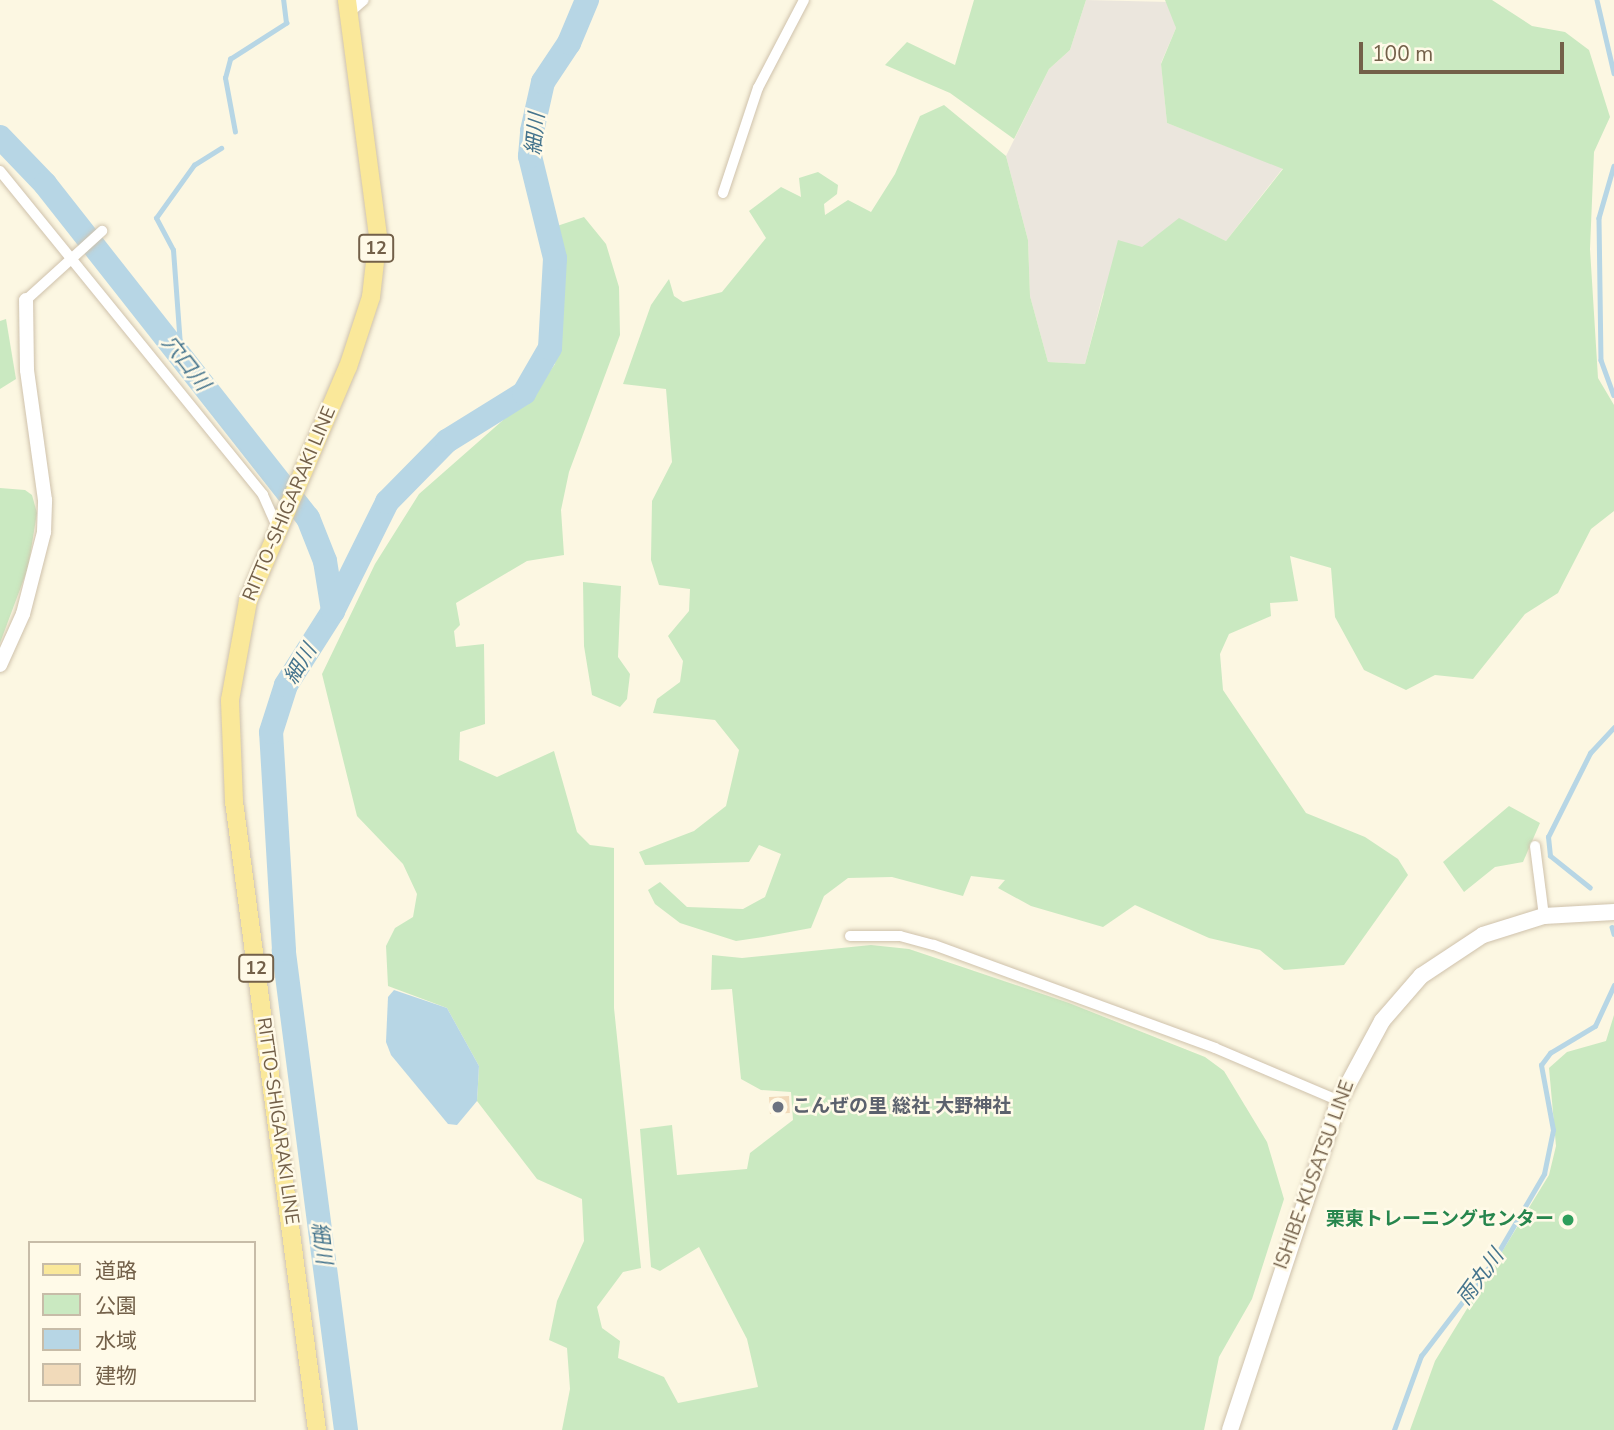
<!DOCTYPE html>
<meta charset="utf-8">
<style>
body{margin:0}
#map{position:relative;width:1614px;height:1430px;overflow:hidden;background:#fcf7e2;font-family:"Nunito Sans","Noto Sans JP",sans-serif}
div>[style]{position:absolute}
[style*='--x']{left:calc(var(--x)*1px);top:calc(var(--y)*1px);width:calc(var(--w)*1px);rotate:calc(var(--a)*1deg)}
.industrial>*{inset:0;background:#ebe6dd}
.green>*{inset:0;background:#cae9c1}
.water>*{inset:0;background:#b7d6e5}
.stream>*{height:4.5px;margin:-2.25px;padding:0 2.25px;transform-origin:2.25px;border-radius:2.25px;background:#b7d6e5}
.river>*{height:24px;margin:-12px;padding:0 12px;transform-origin:12px;border-radius:12px;background:#b7d6e5}
.building>*{inset:0;background:#f1daba;transform-origin:0 0}
.roads{filter:drop-shadow(0 0 2px #cfc2ac) drop-shadow(0 0 2px #cfc2ac)}
.minor>*{height:10px;margin:-5px;padding:0 5px;transform-origin:5px;border-radius:5px;background:#fff}
.tertiary>*{height:14px;margin:-7px;padding:0 7px;transform-origin:7px;border-radius:7px;background:#fff}
.secondary>*{height:16px;margin:-8px;padding:0 8px;transform-origin:8px;border-radius:8px;background:#fff}
.primary>*{height:18px;margin:-9px;padding:0 9px;transform-origin:9px;border-radius:9px;background:#fae89a}
.dots>*{width:19px;height:19px;translate:-50% -50%;box-sizing:border-box;border:4px solid #fffae8;border-radius:50%}
span{translate:-50% -50%;white-space:nowrap;text-align:center;line-height:1.15;-webkit-text-stroke:5px #fffae8;paint-order:stroke}
.shield-label span{padding:2px 5px;background:#fffae8;border:2px solid;border-radius:5px;-webkit-text-stroke-width:0}
.shield-label{font-size:18px;color:#736049;font-weight:700}
.street-label{font-size:19px;color:#736049}
.worship-label{font-size:19px;color:#5b616d;font-weight:700}
.left{translate:0 -50%;text-align:left}
.leisure-label{font-size:19px;color:#27864d;font-weight:700}
.right{translate:-100% -50%;text-align:right}
.water-label{font-size:21px;color:#45748d;font-style:italic}
.legend{position:absolute;left:28px;top:1241px;width:228px;height:161px;box-sizing:border-box;background:#fffae8;border:2px solid #c7bca8;margin:0;padding:9px 12px;list-style:none;font-size:21px;color:#736049}
.legend li{display:flex;align-items:center;gap:14px;height:35px}
.legend b{width:35px;border:2px solid #c7bca8}
.scale{position:absolute;left:1359px;top:42px;width:205px;height:32px;box-sizing:border-box;border:4px solid #736049;border-top:0;padding-left:9px;font-size:21px;line-height:24px;white-space:nowrap;color:#736049;-webkit-text-stroke:5px #fffae8;paint-order:stroke}
</style>
<div id="map">
<div class="industrial">
<div style="clip-path:polygon(1086px 0,1169px 2px,1176px 28px,1161px 63px,1167px 123px,1283px 168px,1226px 241px,1179px 219px,1103px 294px,1085px 364px,1048px 362px,1030px 296px,1028px 240px,1006px 156px,1049px 69px,1070px 50px)"></div>
</div>
<div class="green">
<div style="clip-path:polygon(974px 0,1086px 0,1070px 50px,1049px 69px,1014px 139px,950px 93px,885px 65px,907px 42px,955px 65px)"></div>
<div style="clip-path:polygon(1165px 0,1492px 0,1532px 26px,1565px 32px,1589px 50px,1610px 117px,1594px 152px,1590px 249px,1598px 378px,1614px 405px,1614px 511px,1591px 529px,1558px 593px,1525px 614px,1473px 679px,1435px 675px,1406px 690px,1364px 670px,1335px 617px,1331px 568px,1290px 556px,1298px 601px,1270px 603px,1271px 616px,1229px 634px,1220px 654px,1223px 690px,1306px 813px,1365px 837px,1398px 859px,1408px 875px,1344px 965px,1284px 970px,1260px 950px,1209px 938px,1135px 905px,1103px 927px,1031px 906px,998px 888px,1005px 880px,971px 876px,963px 896px,892px 877px,848px 878px,824px 896px,811px 928px,763px 937px,736px 941px,680px 923px,655px 904px,648px 890px,660px 882px,687px 907px,743px 909px,765px 897px,781px 854px,759px 845px,749px 862px,645px 865px,639px 852px,694px 831px,726px 806px,739px 750px,715px 720px,653px 713px,657px 699px,680px 682px,683px 661px,668px 636px,689px 611px,690px 589px,659px 585px,651px 560px,652px 501px,672px 462px,666px 389px,623px 384px,651px 305px,669px 279px,674px 296px,683px 302px,722px 292px,766px 238px,749px 211px,781px 187px,801px 197px,799px 178px,818px 172px,838px 185px,837px 194px,824px 204px,825px 215px,848px 200px,871px 212px,895px 174px,920px 116px,944px 105px,1006px 156px,1028px 240px,1030px 296px,1048px 362px,1085px 364px,1118px 240px,1142px 247px,1179px 218px,1226px 241px,1283px 169px,1167px 123px,1161px 64px,1176px 28px)"></div>
<div style="clip-path:polygon(584px 217px,606px 244px,619px 287px,620px 335px,569px 472px,561px 510px,564px 555px,527px 561px,456px 603px,460px 625px,454px 631px,456px 647px,484px 644px,485px 724px,460px 732px,459px 760px,497px 777px,554px 751px,577px 832px,590px 845px,614px 848px,614px 1008px,641px 1268px,623px 1272px,597px 1307px,602px 1328px,620px 1341px,618px 1358px,664px 1377px,678px 1403px,758px 1387px,747px 1339px,699px 1247px,660px 1271px,651px 1267px,640px 1129px,672px 1125px,677px 1175px,747px 1169px,750px 1153px,793px 1120px,791px 1092px,761px 1090px,741px 1079px,732px 989px,711px 990px,712px 955px,742px 958px,871px 945px,909px 949px,1069px 1003px,1205px 1057px,1224px 1071px,1267px 1142px,1284px 1199px,1252px 1299px,1219px 1357px,1204px 1430px,562px 1430px,570px 1389px,567px 1348px,549px 1340px,557px 1301px,584px 1241px,582px 1199px,537px 1179px,477px 1101px,479px 1066px,447px 1008px,388px 986px,386px 946px,395px 928px,413px 917px,417px 894px,403px 864px,357px 816px,322px 674px,375px 564px,419px 494px,536px 391px,555px 364px,564px 279px,557px 226px)"></div>
<div style="clip-path:polygon(6px 319px,16px 379px,0 389px,0 321px)"></div>
<div style="clip-path:polygon(0 488px,25px 490px,32px 495px,37px 513px,28px 568px,0 643px)"></div>
<div style="clip-path:polygon(583px 582px,621px 586px,618px 657px,630px 674px,627px 699px,620px 707px,592px 695px,584px 646px)"></div>
<div style="clip-path:polygon(1509px 806px,1540px 823px,1523px 862px,1495px 867px,1464px 892px,1443px 862px)"></div>
<div style="clip-path:polygon(1614px 1015px,1614px 1430px,1410px 1430px,1435px 1361px,1549px 1175px,1556px 1146px,1549px 1068px,1567px 1052px,1606px 1041px)"></div>
</div>
<div class="water">
<div style="clip-path:polygon(394px 990px,447px 1008px,479px 1066px,477px 1101px,457px 1125px,448px 1124px,391px 1055px,386px 1042px,388px 997px)"></div>
</div>
<div class="stream">
<div style="--x:1597;--y:0;--w:75;--a:76.9"></div>
<div style="--x:235;--y:132;--w:55;--a:-100.5"></div>
<div style="--x:225;--y:78;--w:20;--a:-75"></div>
<div style="--x:230;--y:59;--w:67;--a:-32.7"></div>
<div style="--x:286;--y:23;--w:23;--a:-97"></div>
<div style="--x:1614;--y:166;--w:54;--a:106.1"></div>
<div style="--x:1599;--y:218;--w:142;--a:89.2"></div>
<div style="--x:1601;--y:360;--w:37;--a:70"></div>
<div style="--x:181;--y:359;--w:109;--a:-94.2"></div>
<div style="--x:173;--y:250;--w:36;--a:-118"></div>
<div style="--x:156;--y:218;--w:65;--a:-54.4"></div>
<div style="--x:194;--y:165;--w:32;--a:-32"></div>
<div style="--x:1590;--y:888;--w:51;--a:-141.3"></div>
<div style="--x:1550;--y:856;--w:19;--a:-96"></div>
<div style="--x:1548;--y:837;--w:94;--a:-63.4"></div>
<div style="--x:1590;--y:753;--w:35;--a:-47"></div>
<div style="--x:1612;--y:927;--w:7;--a:74"></div>
<div style="--x:1394;--y:1430;--w:79;--a:-70"></div>
<div style="--x:1421;--y:1356;--w:117;--a:-52.6"></div>
<div style="--x:1492;--y:1263;--w:103;--a:-59.7"></div>
<div style="--x:1544;--y:1174;--w:45;--a:-78.4"></div>
<div style="--x:1553;--y:1130;--w:66;--a:-100.5"></div>
<div style="--x:1541;--y:1065;--w:15;--a:-53"></div>
<div style="--x:1550;--y:1053;--w:52;--a:-31"></div>
<div style="--x:1595;--y:1026;--w:45;--a:-65.1"></div>
</div>
<div class="river">
<div style="--x:0;--y:137;--w:65;--a:46.2"></div>
<div style="--x:45;--y:184;--w:425;--a:51.8"></div>
<div style="--x:308;--y:518;--w:46;--a:68.4"></div>
<div style="--x:325;--y:561;--w:51;--a:80.9"></div>
<div style="--x:346;--y:1430;--w:484;--a:-97.4"></div>
<div style="--x:284;--y:950;--w:218;--a:-93.4"></div>
<div style="--x:271;--y:732;--w:49;--a:-72.3"></div>
<div style="--x:286;--y:685;--w:88;--a:-57.6"></div>
<div style="--x:333;--y:611;--w:122;--a:-63.6"></div>
<div style="--x:387;--y:502;--w:86;--a:-45.5"></div>
<div style="--x:447;--y:441;--w:91;--a:-31.9"></div>
<div style="--x:524;--y:393;--w:52;--a:-60"></div>
<div style="--x:550;--y:348;--w:90;--a:-86.8"></div>
<div style="--x:555;--y:258;--w:105;--a:-103.8"></div>
<div style="--x:530;--y:156;--w:25;--a:-85"></div>
<div style="--x:532;--y:131;--w:50;--a:-77.3"></div>
<div style="--x:543;--y:82;--w:47;--a:-56.3"></div>
<div style="--x:569;--y:43;--w:47;--a:-67.3"></div>
</div>
<div class="building">
<div style="left:789px;top:1096px;width:17px;height:20px;rotate:87deg"></div>
</div>
<div class="roads">
<div class="minor">
<div style="--x:350;--y:12;--w:18;--a:-41"></div>
<div style="--x:0;--y:171;--w:417;--a:50.9"></div>
<div style="--x:263;--y:495;--w:34;--a:66"></div>
<div style="--x:723;--y:193;--w:111;--a:-71.6"></div>
<div style="--x:758;--y:88;--w:99;--a:-62.4"></div>
<div style="--x:26;--y:300;--w:103;--a:-42.2"></div>
<div style="--x:1535;--y:846;--w:71;--a:82.7"></div>
<div style="--x:850;--y:936;--w:50;--a:0"></div>
<div style="--x:900;--y:936;--w:35;--a:15"></div>
<div style="--x:934;--y:945;--w:299;--a:20.1"></div>
<div style="--x:1215;--y:1048;--w:135;--a:23.1"></div>
</div>
<div class="tertiary">
<div style="--x:0;--y:665;--w:56;--a:-65.7"></div>
<div style="--x:23;--y:614;--w:85;--a:-75.6"></div>
<div style="--x:44;--y:532;--w:32;--a:-88"></div>
<div style="--x:45;--y:500;--w:131;--a:-97.9"></div>
<div style="--x:27;--y:370;--w:70;--a:-90.8"></div>
</div>
<div class="secondary">
<div style="--x:1230;--y:1430;--w:347;--a:-71.7"></div>
<div style="--x:1339;--y:1101;--w:91;--a:-61.7"></div>
<div style="--x:1382;--y:1021;--w:60;--a:-49.1"></div>
<div style="--x:1421;--y:976;--w:74;--a:-33.5"></div>
<div style="--x:1483;--y:935;--w:64;--a:-17.3"></div>
<div style="--x:1544;--y:916;--w:70;--a:-3.3"></div>
</div>
<div class="primary">
<div style="--x:317;--y:1430;--w:634;--a:-97.52"></div>
<div style="--x:234;--y:801;--w:101;--a:-92.3"></div>
<div style="--x:230;--y:700;--w:101;--a:-79.7"></div>
<div style="--x:248;--y:601;--w:254;--a:-66.9"></div>
<div style="--x:348;--y:367;--w:74;--a:-71.8"></div>
<div style="--x:371;--y:297;--w:61;--a:-83.5"></div>
<div style="--x:378;--y:236;--w:238;--a:-97.5"></div>
</div>
</div>
<div class="dots">
<div style="left:778px;top:1107px;background:#6b7280"></div>
<div style="left:1568px;top:1220px;background:#2e9e5b"></div>
</div>
<div class="shield-label">
<span style="left:376px;top:248px">12</span>
<span style="left:256px;top:968px">12</span>
</div>
<div class="street-label">
<span style="left:290px;top:504px;rotate:-67deg">RITTO-SHIGARAKI LINE</span>
<span style="left:277px;top:1121px;rotate:82deg">RITTO-SHIGARAKI LINE</span>
<span style="left:1315px;top:1175px;rotate:-70deg">ISHIBE-KUSATSU LINE</span>
</div>
<div class="worship-label">
<span class="left" style="left:792px;top:1107px">こんぜの里 総社 大野神社</span>
</div>
<div class="leisure-label">
<span class="right" style="left:1554px;top:1220px">栗東トレーニングセンター</span>
</div>
<div class="water-label">
<span style="left:535px;top:134px;rotate:-85deg">細川</span>
<span style="left:186px;top:363px;rotate:52deg">穴口川</span>
<span style="left:300px;top:664px;rotate:-59deg">細川</span>
<span style="left:322px;top:1243px;rotate:83deg">細川</span>
<span style="left:1480px;top:1277px;rotate:-54deg">雨丸川</span>
</div>
<ul class="legend">
<li><b style="height:9px;background:#fae89a"></b>道路</li>
<li><b style="height:19px;background:#cae9c1"></b>公園</li>
<li><b style="height:19px;background:#b7d6e5"></b>水域</li>
<li><b style="height:19px;background:#f1daba"></b>建物</li>
</ul>
<div class="scale">100 m</div>
</div>
